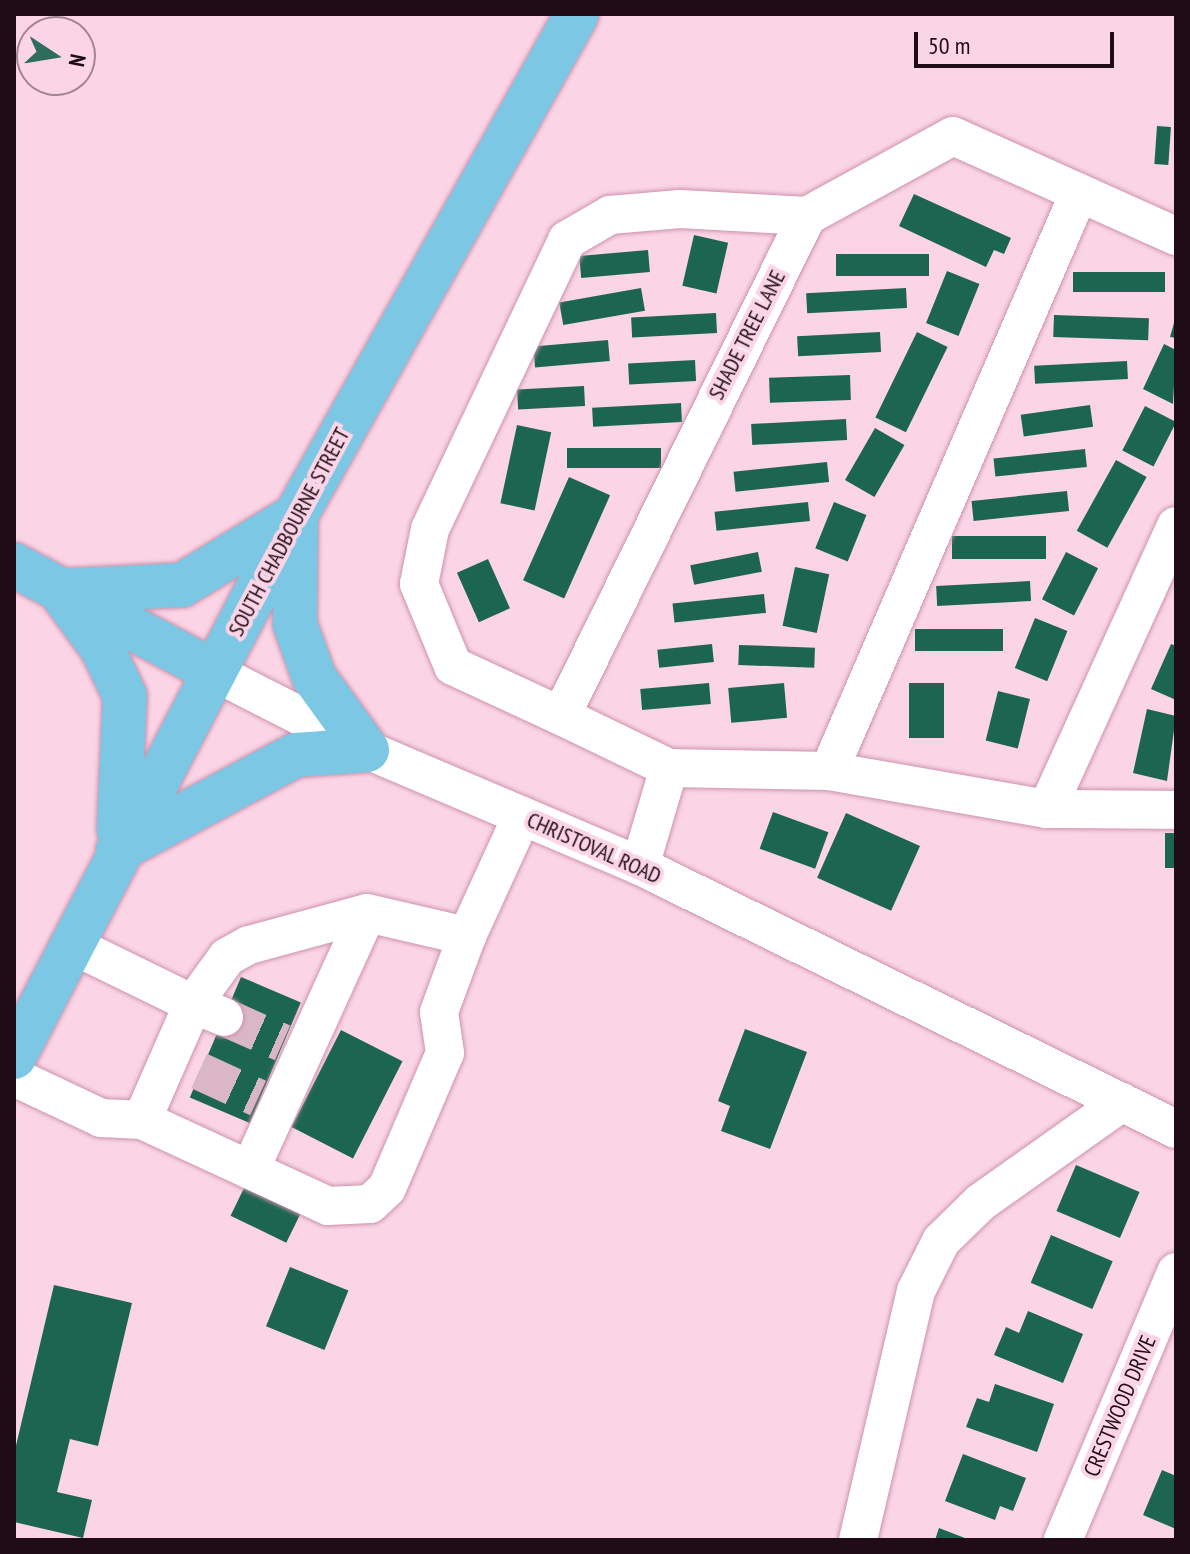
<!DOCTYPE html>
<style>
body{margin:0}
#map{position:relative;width:1190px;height:1554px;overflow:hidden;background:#fbd5e6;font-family:"PT Sans Narrow",sans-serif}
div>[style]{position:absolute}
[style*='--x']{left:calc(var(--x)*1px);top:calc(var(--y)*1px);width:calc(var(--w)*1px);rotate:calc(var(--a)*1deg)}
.building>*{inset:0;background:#1c6550;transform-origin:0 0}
.minor-tunnel>*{height:38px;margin-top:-19px;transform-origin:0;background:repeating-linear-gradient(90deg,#dab7c7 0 38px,transparent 0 57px)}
.roads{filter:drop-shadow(0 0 2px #cd93ad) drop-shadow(0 0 2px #cd93ad)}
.minor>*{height:38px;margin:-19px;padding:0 19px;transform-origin:19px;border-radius:19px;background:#fff}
.major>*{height:44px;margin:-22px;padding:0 22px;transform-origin:22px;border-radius:22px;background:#7bc7e4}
span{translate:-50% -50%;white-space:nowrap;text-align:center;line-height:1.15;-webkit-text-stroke:8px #fbd5e6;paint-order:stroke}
.street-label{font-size:22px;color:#200c16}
.frame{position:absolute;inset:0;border:16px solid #200c16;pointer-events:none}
.north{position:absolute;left:16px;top:16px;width:80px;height:80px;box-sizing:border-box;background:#fbd5e6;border:2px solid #a38593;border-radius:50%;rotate:102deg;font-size:22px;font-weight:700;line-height:32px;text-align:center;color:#200c16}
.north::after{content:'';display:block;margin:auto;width:28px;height:36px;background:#2e6d59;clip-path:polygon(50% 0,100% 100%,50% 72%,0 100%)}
.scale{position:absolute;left:914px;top:32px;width:200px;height:36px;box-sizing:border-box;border:4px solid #200c16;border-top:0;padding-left:10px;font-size:24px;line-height:28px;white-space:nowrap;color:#200c16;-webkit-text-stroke:6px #fbd5e6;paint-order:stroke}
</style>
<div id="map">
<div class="building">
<div style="left:1157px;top:126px;width:14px;height:38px;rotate:4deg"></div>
<div style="clip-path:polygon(914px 194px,1011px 238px,1004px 254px,994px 250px,986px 267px,899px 226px)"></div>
<div style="left:694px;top:235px;width:35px;height:52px;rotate:13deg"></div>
<div style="left:648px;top:250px;width:22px;height:69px;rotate:85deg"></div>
<div style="left:836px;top:254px;width:93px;height:22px"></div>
<div style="left:947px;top:271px;width:35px;height:56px;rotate:22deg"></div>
<div style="left:1073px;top:272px;width:92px;height:20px"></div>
<div style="left:641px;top:288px;width:23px;height:83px;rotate:80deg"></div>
<div style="left:906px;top:288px;width:20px;height:100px;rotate:87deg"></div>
<div style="left:716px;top:313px;width:20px;height:85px;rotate:87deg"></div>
<div style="left:1054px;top:315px;width:95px;height:22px;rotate:2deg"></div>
<div style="clip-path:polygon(1176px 316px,1176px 338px,1170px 337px)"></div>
<div style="left:880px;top:332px;width:20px;height:83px;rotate:87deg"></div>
<div style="left:917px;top:332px;width:34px;height:95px;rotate:26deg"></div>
<div style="left:608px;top:340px;width:21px;height:75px;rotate:85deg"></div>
<div style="clip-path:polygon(1164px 344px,1176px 350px,1173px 404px,1143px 389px)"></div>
<div style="left:695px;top:360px;width:21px;height:67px;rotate:87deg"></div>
<div style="left:1127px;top:361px;width:18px;height:93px;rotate:87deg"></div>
<div style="left:850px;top:375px;width:25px;height:81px;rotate:88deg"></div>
<div style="left:584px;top:386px;width:20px;height:67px;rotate:87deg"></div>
<div style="left:681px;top:403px;width:19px;height:89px;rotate:87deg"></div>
<div style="left:1090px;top:405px;width:22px;height:70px;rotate:82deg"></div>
<div style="left:1145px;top:406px;width:35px;height:50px;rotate:27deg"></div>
<div style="left:846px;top:419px;width:21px;height:95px;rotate:87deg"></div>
<div style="left:517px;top:425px;width:35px;height:80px;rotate:12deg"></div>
<div style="left:875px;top:428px;width:34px;height:60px;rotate:30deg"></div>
<div style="left:661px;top:448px;width:20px;height:94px;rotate:90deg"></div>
<div style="left:1085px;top:449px;width:18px;height:92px;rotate:84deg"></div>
<div style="left:1116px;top:460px;width:35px;height:81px;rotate:29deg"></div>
<div style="left:827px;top:462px;width:20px;height:94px;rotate:84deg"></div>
<div style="left:569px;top:477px;width:45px;height:113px;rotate:24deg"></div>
<div style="left:1067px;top:491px;width:20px;height:96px;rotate:84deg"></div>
<div style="left:808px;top:502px;width:19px;height:94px;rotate:84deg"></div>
<div style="left:834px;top:502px;width:35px;height:50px;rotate:22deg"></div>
<div style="left:1046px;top:536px;width:23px;height:94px;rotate:90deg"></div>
<div style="left:758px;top:552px;width:20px;height:69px;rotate:79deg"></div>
<div style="left:1066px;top:552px;width:36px;height:53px;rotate:27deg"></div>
<div style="left:488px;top:559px;width:54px;height:34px;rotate:66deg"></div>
<div style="left:795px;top:567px;width:35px;height:60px;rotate:12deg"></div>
<div style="left:1030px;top:581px;width:20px;height:94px;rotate:87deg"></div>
<div style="left:764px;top:594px;width:19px;height:92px;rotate:84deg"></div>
<div style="left:1035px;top:618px;width:35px;height:54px;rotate:22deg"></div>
<div style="left:1003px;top:629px;width:22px;height:88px;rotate:90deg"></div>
<div style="left:712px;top:644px;width:18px;height:55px;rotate:84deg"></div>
<div style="clip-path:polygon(1171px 644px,1176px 646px,1176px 700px,1151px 689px)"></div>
<div style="left:739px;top:645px;width:76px;height:20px;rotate:2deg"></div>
<div style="left:709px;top:683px;width:21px;height:69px;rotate:85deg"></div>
<div style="left:784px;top:683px;width:35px;height:56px;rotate:85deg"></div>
<div style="left:909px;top:683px;width:35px;height:55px"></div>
<div style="left:998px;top:691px;width:33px;height:51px;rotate:14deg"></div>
<div style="clip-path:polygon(1147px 709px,1176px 716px,1167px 781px,1133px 773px)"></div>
<div style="left:773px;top:812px;width:59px;height:39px;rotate:20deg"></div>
<div style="left:846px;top:813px;width:81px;height:71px;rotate:24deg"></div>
<div style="left:1165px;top:833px;width:11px;height:35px"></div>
<div style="left:241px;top:977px;width:65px;height:131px;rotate:23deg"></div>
<div style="clip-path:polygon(745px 1029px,807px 1052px,770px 1149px,721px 1131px,730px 1106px,718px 1101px)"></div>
<div style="left:341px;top:1030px;width:69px;height:109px;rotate:27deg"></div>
<div style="left:1076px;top:1165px;width:69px;height:50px;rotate:23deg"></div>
<div style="left:245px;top:1186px;width:62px;height:33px;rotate:26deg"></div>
<div style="left:1051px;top:1235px;width:67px;height:52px;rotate:23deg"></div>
<div style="left:290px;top:1267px;width:63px;height:64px;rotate:22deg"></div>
<div style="clip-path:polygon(54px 1285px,132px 1303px,98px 1446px,70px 1439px,57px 1492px,92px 1500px,83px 1538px,14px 1522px,14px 1454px)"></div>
<div style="clip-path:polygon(1028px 1311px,1083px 1334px,1063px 1383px,994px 1355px,1006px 1327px,1019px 1333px)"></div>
<div style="clip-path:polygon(995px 1384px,1054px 1404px,1037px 1452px,966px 1427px,977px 1398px,989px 1402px)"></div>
<div style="clip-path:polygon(963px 1454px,1026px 1478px,1013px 1511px,1000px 1506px,995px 1520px,945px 1501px)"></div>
<div style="clip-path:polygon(1162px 1470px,1176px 1476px,1176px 1529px,1143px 1515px)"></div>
<div style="clip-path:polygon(939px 1528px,970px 1540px,935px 1540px)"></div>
</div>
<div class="minor-tunnel">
<div style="--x:224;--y:1017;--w:64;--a:23.8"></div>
<div style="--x:199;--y:1071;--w:65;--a:24.6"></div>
</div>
<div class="roads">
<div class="minor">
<div style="--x:214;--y:672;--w:172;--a:27"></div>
<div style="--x:367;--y:750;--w:297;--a:23"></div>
<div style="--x:640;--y:866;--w:597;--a:26.14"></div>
<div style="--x:561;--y:716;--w:119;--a:-155.2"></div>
<div style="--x:453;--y:666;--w:89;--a:-112.5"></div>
<div style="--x:419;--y:584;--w:56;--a:-78.7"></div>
<div style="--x:430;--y:529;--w:320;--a:-64.6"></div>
<div style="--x:567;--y:240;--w:50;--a:-30.2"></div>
<div style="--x:610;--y:215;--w:70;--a:-4.9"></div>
<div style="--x:680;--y:209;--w:127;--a:3.2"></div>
<div style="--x:669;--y:768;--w:160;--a:1.1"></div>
<div style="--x:829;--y:771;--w:221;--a:9.9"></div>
<div style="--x:1047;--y:809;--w:311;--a:-65.5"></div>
<div style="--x:829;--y:771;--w:630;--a:-66.61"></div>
<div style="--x:1047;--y:809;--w:129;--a:0.4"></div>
<div style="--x:640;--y:866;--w:102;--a:-73.5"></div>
<div style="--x:669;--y:768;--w:120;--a:-154.3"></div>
<div style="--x:561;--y:716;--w:557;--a:-63.8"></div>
<div style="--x:807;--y:216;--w:166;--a:-28.7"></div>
<div style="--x:953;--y:136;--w:244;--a:24.2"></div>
<div style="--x:224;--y:1017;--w:34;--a:-157"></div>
<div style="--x:193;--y:1004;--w:58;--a:-54.1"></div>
<div style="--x:227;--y:957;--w:25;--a:-29"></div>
<div style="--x:249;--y:945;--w:122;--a:-15.2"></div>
<div style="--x:367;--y:913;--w:103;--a:13"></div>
<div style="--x:467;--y:936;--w:132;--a:-65.4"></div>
<div style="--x:14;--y:1077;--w:96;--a:25.2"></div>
<div style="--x:101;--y:1118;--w:41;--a:2.8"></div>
<div style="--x:142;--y:1120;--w:127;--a:-66.3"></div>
<div style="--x:193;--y:1004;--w:137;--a:-154"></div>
<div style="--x:142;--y:1120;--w:205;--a:24.8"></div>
<div style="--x:328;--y:1206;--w:42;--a:-2.7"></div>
<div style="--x:370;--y:1204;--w:23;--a:-43"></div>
<div style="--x:387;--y:1188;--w:147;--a:-66.8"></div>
<div style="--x:445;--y:1053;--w:41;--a:-98.3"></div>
<div style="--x:439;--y:1012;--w:81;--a:-69.8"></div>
<div style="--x:250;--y:1170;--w:282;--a:-65.5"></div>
<div style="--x:858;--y:1540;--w:256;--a:-76.9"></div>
<div style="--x:916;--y:1291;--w:56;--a:-63.4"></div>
<div style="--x:941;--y:1241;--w:56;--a:-44.3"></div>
<div style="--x:981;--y:1202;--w:173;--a:-35.3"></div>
<div style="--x:1063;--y:1540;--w:291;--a:-67.1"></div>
</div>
<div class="major">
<div style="--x:296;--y:521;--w:103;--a:90.6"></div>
<div style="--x:295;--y:624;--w:56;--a:70.3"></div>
<div style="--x:314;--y:677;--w:90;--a:54"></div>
<div style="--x:14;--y:565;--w:227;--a:28.1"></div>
<div style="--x:60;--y:591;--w:71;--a:53.6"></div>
<div style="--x:102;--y:648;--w:53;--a:64.4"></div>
<div style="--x:125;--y:696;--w:133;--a:92.6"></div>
<div style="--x:60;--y:591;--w:122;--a:-2.8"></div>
<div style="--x:182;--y:585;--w:123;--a:-31.4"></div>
<div style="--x:118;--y:850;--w:202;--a:-28.1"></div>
<div style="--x:296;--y:755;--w:71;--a:-4"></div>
<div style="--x:14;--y:1057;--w:611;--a:-62.51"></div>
<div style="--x:296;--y:515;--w:574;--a:-60.71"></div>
</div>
</div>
<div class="street-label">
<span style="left:747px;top:335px;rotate:-63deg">SHADE TREE LANE</span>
<span style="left:289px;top:532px;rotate:-62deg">SOUTH CHADBOURNE STREET</span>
<span style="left:594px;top:848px;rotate:24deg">CHRISTOVAL ROAD</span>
<span style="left:1120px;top:1406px;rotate:-67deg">CRESTWOOD DRIVE</span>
</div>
<div class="frame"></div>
<div class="north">N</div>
<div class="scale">50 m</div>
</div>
